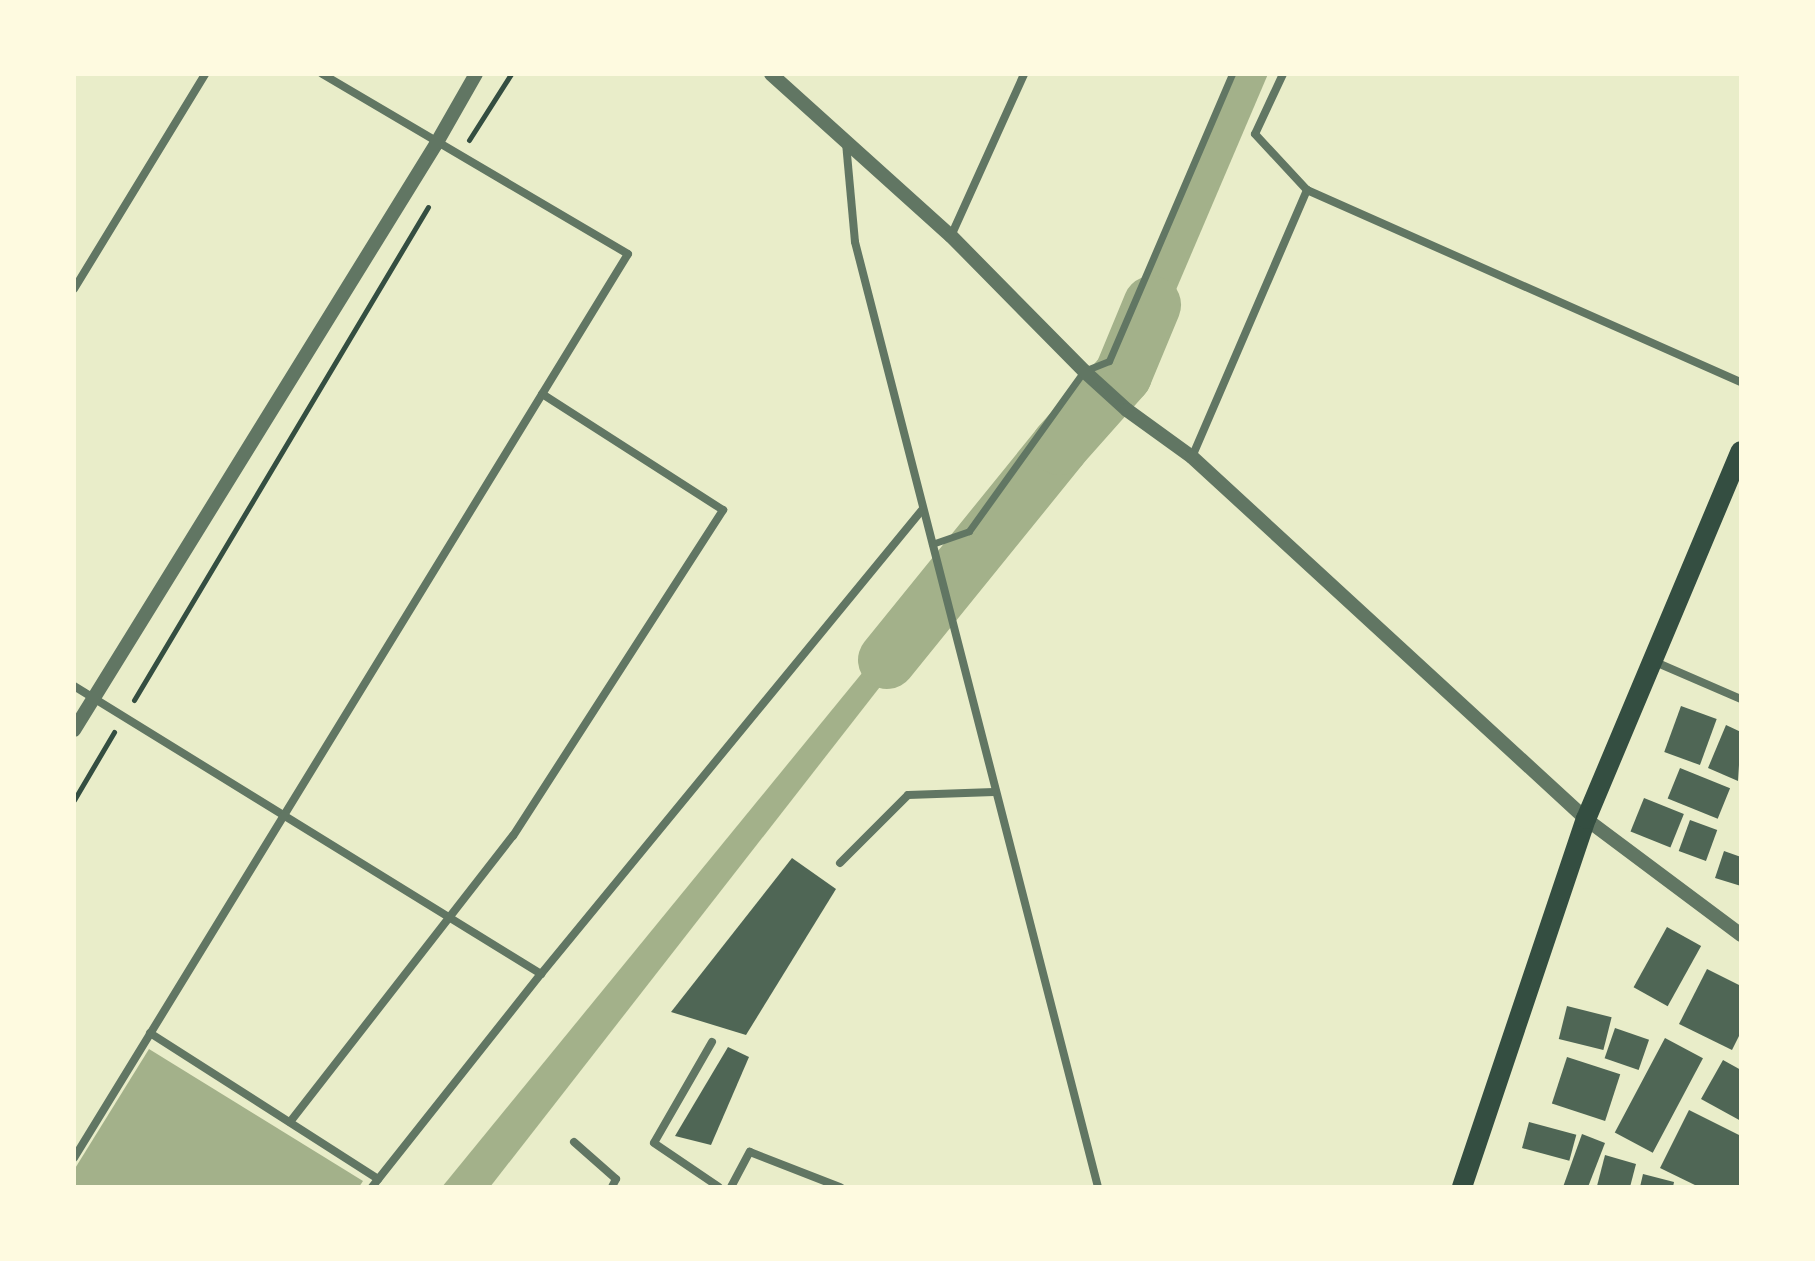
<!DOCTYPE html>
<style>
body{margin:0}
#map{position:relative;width:1815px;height:1261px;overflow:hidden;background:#e9edc9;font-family:Roboto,sans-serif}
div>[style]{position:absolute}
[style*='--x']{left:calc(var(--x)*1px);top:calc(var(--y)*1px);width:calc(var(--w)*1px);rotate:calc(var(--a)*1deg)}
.water>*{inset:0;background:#a3b18a}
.river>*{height:58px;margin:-29px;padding:0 29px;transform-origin:29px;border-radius:29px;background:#a3b18a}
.building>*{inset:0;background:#4f6655;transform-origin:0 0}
.path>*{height:5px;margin:-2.5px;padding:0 2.5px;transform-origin:2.5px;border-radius:2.5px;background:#344e41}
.pedestrian>*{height:7px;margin:-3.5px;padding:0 3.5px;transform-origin:3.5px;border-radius:3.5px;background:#617663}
.minor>*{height:8px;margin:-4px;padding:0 4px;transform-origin:4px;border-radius:4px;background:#617663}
.tertiary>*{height:14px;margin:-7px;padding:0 7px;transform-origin:7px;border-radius:7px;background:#617663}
.primary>*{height:20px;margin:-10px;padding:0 10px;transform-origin:10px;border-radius:10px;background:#344e41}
span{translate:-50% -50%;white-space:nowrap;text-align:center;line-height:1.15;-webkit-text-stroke:8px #fefae0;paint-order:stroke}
.frame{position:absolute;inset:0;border:76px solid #fefae0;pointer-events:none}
</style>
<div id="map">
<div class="water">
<div style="clip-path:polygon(1236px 74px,1268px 74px,1135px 386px,1107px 369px)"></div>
<div style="clip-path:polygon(1087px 393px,1110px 407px,971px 588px,962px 551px)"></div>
<div style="clip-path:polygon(934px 585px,936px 615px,490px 1187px,442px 1187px)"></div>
<div style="clip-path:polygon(149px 1049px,363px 1181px,359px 1187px,74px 1187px,74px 1170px)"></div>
</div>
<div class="river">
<div style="--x:887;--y:660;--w:275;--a:-51"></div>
<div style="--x:1060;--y:446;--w:95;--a:-48.4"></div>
<div style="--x:1123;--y:375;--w:76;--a:-67.5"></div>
</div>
<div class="building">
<div style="left:1681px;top:706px;width:38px;height:49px;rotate:20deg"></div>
<div style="clip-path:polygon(1726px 725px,1741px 732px,1738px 781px,1708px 768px)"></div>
<div style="left:1680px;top:768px;width:54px;height:33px;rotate:22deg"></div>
<div style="left:1644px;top:798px;width:43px;height:36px;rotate:22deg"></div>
<div style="left:1690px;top:820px;width:29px;height:33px;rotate:20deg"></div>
<div style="clip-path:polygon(1724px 851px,1741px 857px,1741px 886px,1715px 878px)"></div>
<div style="clip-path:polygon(792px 858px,836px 889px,746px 1035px,671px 1012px)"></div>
<div style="left:1667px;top:927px;width:39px;height:69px;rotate:29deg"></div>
<div style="clip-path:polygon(1707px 969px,1741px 986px,1741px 1032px,1732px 1050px,1679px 1024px)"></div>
<div style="left:1567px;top:1006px;width:46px;height:34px;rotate:14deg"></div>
<div style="left:1615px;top:1028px;width:36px;height:32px;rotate:19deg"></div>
<div style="left:1665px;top:1038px;width:43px;height:107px;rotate:28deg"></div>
<div style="clip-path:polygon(728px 1047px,749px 1057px,711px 1145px,675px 1136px)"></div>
<div style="left:1567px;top:1057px;width:56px;height:49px;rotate:18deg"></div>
<div style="clip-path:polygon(1723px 1060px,1741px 1070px,1741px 1121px,1701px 1099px)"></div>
<div style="clip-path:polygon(1689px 1110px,1741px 1136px,1741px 1187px,1699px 1187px,1660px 1168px)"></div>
<div style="left:1529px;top:1122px;width:49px;height:27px;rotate:15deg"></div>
<div style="clip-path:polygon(1582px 1134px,1605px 1143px,1588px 1187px,1563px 1187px)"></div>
<div style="clip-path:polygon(1605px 1155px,1636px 1164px,1630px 1187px,1597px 1186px)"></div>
<div style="clip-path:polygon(1643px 1174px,1674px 1182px,1673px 1187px,1640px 1187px)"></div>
</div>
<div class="path">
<div style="--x:469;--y:140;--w:78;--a:-57.5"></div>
<div style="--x:134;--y:700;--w:574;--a:-59.19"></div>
<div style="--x:74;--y:800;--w:79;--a:-59.5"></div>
</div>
<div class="pedestrian">
<div style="--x:932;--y:544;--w:39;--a:-19"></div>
<div style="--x:969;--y:531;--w:197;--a:-54.3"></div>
<div style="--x:1084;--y:371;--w:27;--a:-22"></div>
<div style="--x:1109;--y:361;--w:312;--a:-66.8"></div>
</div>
<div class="minor">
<div style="--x:1283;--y:74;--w:66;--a:115"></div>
<div style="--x:1255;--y:134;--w:76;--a:47.1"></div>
<div style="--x:1307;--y:190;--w:475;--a:23.9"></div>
<div style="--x:846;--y:143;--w:99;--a:84.8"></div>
<div style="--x:855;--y:242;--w:976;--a:75.58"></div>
<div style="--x:951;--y:236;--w:178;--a:-65.7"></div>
<div style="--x:74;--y:289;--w:252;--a:-58.6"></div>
<div style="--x:1192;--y:457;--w:291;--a:-66.7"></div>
<div style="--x:1653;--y:661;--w:96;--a:23.4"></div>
<div style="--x:74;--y:686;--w:549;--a:31.66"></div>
<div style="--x:840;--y:863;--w:96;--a:-45"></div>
<div style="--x:908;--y:795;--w:86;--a:-2"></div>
<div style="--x:150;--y:1033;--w:271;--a:32.6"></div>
<div style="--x:712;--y:1042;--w:116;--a:119.9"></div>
<div style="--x:654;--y:1143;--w:78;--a:34.1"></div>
<div style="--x:290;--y:1122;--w:363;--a:-52.1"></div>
<div style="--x:513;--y:836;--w:388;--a:-57.2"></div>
<div style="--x:723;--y:510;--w:215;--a:-147.3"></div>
<div style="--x:574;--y:1142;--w:56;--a:41.4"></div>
<div style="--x:616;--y:1179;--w:9;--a:117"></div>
<div style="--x:74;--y:1158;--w:1060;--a:-58.5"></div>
<div style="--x:628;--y:254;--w:355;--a:-149.5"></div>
<div style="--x:372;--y:1187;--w:272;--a:-51.6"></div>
<div style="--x:541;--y:974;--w:600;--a:-50.61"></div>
<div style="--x:731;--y:1187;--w:40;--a:-62"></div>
<div style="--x:750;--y:1152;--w:97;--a:21.3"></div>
</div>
<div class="tertiary">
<div style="--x:771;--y:74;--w:242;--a:42"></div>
<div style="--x:951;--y:236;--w:190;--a:45.4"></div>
<div style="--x:1084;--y:371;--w:58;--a:42.2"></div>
<div style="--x:1127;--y:410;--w:80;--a:35.9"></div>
<div style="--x:1192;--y:457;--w:535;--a:42.58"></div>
<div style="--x:1586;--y:819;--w:194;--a:36.8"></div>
<div style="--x:74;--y:730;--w:689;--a:-58.29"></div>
<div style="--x:436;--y:144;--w:81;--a:-60.3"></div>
</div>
<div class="primary">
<div style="--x:1462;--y:1187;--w:388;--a:-71.4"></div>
<div style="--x:1586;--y:819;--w:399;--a:-67.2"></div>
</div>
<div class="frame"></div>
</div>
